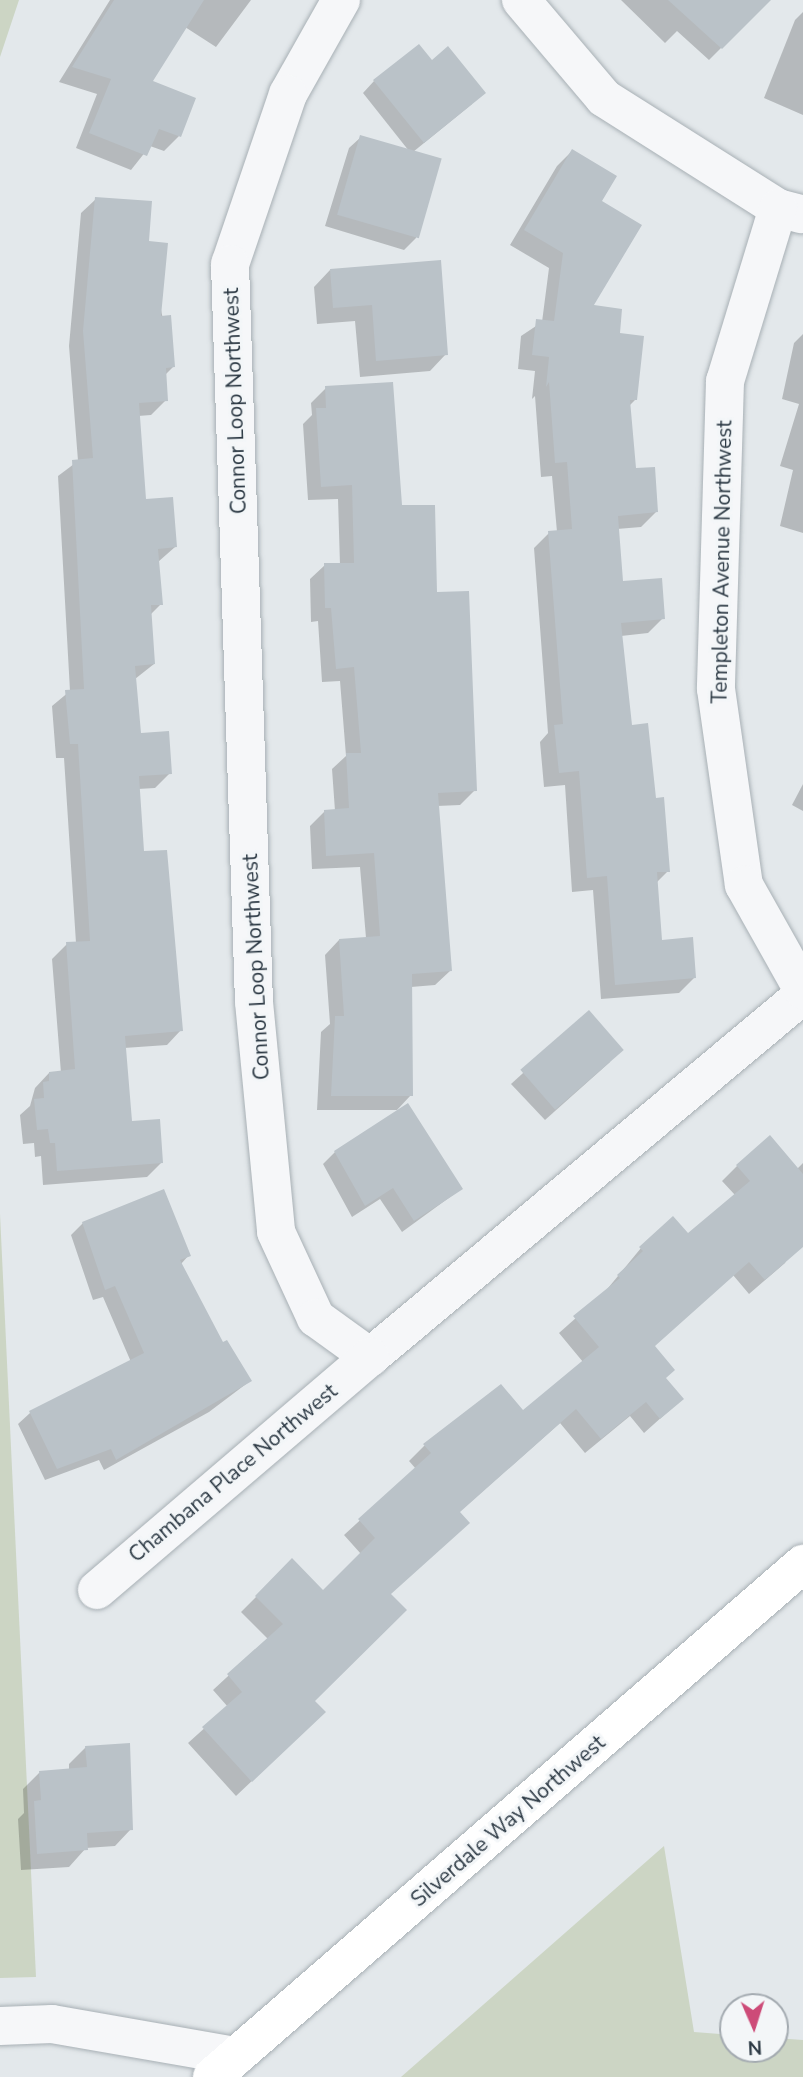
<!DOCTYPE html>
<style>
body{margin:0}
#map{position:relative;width:803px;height:2077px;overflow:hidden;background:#e3e8eb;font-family:"Nunito Sans",sans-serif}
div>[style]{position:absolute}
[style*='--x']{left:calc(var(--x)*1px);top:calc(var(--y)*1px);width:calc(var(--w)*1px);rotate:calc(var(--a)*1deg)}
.green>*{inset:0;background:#ccd5c4}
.shadow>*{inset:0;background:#0003}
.building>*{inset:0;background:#bac2c8;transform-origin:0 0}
.roads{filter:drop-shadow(0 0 2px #a8b0b5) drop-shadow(0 0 2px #a8b0b5)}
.minor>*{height:38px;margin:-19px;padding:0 19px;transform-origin:19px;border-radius:19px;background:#f6f7f9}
.secondary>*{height:38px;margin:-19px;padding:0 19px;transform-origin:19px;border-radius:19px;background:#fff}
span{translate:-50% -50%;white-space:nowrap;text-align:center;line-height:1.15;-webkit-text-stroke:6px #f3f6f8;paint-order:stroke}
.street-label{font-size:21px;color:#2b3843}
.north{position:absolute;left:719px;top:1993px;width:70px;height:70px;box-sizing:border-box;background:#f3f6f8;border:2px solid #a3aab0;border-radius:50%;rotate:177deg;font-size:19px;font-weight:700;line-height:28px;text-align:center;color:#2b3843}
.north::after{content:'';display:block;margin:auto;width:24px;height:32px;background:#cd4b78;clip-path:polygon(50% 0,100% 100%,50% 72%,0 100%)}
</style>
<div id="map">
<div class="green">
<div style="clip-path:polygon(0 0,19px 0,0 57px)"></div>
<div style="clip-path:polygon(0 1214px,36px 1977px,0 1978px)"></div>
<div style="clip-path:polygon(664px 1846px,694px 2032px,733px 2035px,733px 2049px,775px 2049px,775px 2038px,803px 2040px,803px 2077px,401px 2077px)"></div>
</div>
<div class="shadow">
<div style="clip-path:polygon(110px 0,251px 0,216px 47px,185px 27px,150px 82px,179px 136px,164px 151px,150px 146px,131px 170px,76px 148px,97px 94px,59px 82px)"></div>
<div style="clip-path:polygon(621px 0,749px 0,759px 10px,709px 60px,677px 31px,665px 43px)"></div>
<div style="clip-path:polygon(803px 12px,803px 115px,764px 98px,795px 20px)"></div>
<div style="clip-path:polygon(374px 81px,472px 104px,413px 152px,416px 238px,404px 250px,325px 226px,349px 148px,361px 137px,409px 151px,363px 93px)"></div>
<div style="clip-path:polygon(572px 151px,599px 201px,592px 307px,618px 334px,635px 400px,629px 406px,634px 470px,656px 512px,641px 527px,617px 529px,622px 582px,663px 618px,648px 633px,621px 636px,631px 727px,654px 800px,668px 871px,656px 883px,660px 941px,694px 978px,679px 993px,601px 999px,593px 890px,572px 892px,565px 785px,544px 787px,540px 742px,548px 733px,534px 548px,549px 533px,557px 532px,552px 476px,541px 477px,535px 396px,532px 399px,535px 371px,518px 369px,521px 336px,542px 322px,549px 268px,510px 245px,557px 166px)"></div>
<div style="clip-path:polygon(96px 199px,147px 243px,173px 367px,164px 376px,166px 400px,151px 415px,138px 416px,145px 501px,175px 547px,158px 562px,161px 604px,150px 615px,154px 664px,135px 679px,139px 735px,170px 773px,155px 788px,138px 789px,143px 853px,181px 1030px,167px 1045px,124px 1048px,130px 1123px,162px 1162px,147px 1177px,43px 1185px,41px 1156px,35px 1157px,34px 1143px,23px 1144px,20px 1115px,30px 1106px,35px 1088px,49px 1073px,61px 1073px,52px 959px,67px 944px,76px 943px,64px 758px,56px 758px,52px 706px,70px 691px,58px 476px,78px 461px,69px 346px,81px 213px)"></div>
<div style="clip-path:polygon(330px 270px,446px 354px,430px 371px,360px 377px,355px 321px,317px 324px,314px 287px)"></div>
<div style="clip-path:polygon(803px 334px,803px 533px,780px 526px,793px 470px,780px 466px,799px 404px,782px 399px,794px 343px)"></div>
<div style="clip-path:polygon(326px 388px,400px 507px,435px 594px,475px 790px,460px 805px,437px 806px,450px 971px,435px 985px,411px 987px,411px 1095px,397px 1110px,317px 1110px,321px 1032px,330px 1024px,325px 955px,339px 940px,366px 938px,360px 867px,312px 869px,310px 826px,325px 811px,335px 811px,332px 769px,346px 756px,340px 681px,322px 682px,318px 621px,311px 622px,310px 579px,325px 565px,340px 565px,338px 499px,308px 500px,303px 424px,312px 415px,311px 403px)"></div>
<div style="clip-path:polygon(803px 784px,803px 811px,792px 805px)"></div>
<div style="clip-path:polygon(589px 1013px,610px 1062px,545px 1120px,511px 1084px)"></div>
<div style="clip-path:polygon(335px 1152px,461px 1189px,402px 1232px,380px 1199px,352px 1217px,323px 1164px)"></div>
<div style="clip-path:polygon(803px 1163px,803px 1224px,785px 1263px,749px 1294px,733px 1275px,653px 1346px,665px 1378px,682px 1399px,644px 1433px,630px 1416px,585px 1453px,560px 1423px,458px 1513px,389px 1595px,313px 1701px,309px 1727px,236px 1796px,188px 1743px,228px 1707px,213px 1690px,268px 1639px,241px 1612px,292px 1561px,323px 1592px,361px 1554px,344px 1535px,416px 1469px,409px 1461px,424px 1446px,501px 1387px,523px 1412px,583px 1362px,559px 1333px,604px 1293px,641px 1248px,688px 1235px,735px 1195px,722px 1181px,737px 1166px,797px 1169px)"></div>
<div style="clip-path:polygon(83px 1223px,189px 1255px,181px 1264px,222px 1344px,250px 1381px,209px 1412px,104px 1470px,99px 1460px,45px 1480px,18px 1424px,30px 1413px,131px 1362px,103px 1297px,93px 1300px,71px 1235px)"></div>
<div style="clip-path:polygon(86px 1747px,131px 1829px,115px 1846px,86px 1848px,69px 1867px,21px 1870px,18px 1819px,24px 1813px,23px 1789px,39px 1773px,69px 1770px,69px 1764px)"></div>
</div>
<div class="building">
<div style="clip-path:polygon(114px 0,204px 0,153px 81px,196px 98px,181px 137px,159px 129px,147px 156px,89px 133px,111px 79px,72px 67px)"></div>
<div style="clip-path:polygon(668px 0,771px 0,722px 49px)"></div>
<div style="clip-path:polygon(419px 44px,432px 60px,448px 46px,486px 93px,424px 143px,373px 80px)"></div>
<div style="left:360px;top:135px;width:85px;height:83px;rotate:16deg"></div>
<div style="clip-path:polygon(572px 149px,617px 176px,602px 201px,642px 225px,594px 305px,622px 309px,620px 333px,644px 336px,637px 400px,630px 400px,636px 468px,655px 467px,658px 512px,618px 516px,623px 581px,662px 578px,665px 619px,621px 623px,632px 725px,648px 723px,656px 798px,664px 797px,670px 872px,657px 872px,662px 940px,693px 937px,696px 978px,615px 985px,607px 876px,587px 878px,579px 771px,559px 773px,554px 725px,563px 724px,548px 531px,572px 529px,567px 462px,555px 463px,549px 382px,546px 387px,549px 357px,532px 355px,536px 319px,554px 321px,563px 253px,524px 230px)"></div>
<div style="clip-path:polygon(95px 197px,152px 201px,149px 241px,168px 243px,161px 316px,171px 315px,175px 367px,166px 368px,168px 401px,139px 403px,146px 499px,173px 497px,177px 547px,158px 549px,163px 605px,151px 605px,155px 664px,135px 666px,141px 733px,169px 731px,172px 774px,139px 776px,144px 851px,167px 850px,183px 1031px,125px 1036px,132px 1121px,160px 1119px,163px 1163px,57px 1171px,55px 1143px,50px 1143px,48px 1129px,37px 1130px,34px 1099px,44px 1098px,43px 1082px,49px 1081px,49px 1072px,75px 1069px,66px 942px,90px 941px,78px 744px,70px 744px,65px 690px,84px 689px,72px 460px,93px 458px,83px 331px)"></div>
<div style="clip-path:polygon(441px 260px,448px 355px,376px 361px,372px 305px,333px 308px,330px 269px)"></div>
<div style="clip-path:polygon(393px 382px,402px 505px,435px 505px,437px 592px,469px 591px,477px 791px,438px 793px,452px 971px,412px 974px,413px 1096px,331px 1096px,335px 1016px,344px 1016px,339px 939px,380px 936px,374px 853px,326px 856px,324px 810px,349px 808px,346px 753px,361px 753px,354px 667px,336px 669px,331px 608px,325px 608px,324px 563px,354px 563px,352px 485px,321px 487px,316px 408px,326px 408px,325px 386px)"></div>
<div style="left:589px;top:1010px;width:53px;height:91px;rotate:49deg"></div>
<div style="clip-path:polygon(408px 1103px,463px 1189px,414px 1221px,393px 1188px,365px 1206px,334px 1151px)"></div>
<div style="clip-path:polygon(770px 1135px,803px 1174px,803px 1247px,765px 1280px,749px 1262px,655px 1346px,675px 1370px,666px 1378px,684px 1399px,660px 1419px,646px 1402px,601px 1439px,576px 1409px,460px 1512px,470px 1523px,391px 1594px,407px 1610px,315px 1701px,326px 1712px,252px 1782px,202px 1727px,242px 1692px,227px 1674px,283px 1624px,255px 1596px,292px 1558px,323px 1590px,375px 1538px,358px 1519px,431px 1453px,423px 1444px,501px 1384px,523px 1410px,599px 1347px,573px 1316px,620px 1278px,617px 1275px,643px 1251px,639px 1247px,673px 1216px,688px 1233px,750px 1181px,736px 1165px)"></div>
<div style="clip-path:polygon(164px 1189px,191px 1256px,180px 1260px,223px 1342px,227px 1340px,252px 1381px,116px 1460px,111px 1449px,57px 1469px,29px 1411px,144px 1353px,115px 1286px,105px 1290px,82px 1222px)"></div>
<div style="clip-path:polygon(130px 1743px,133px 1830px,87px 1833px,88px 1850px,37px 1854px,34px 1801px,41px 1800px,39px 1771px,87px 1767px,85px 1746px)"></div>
</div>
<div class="roads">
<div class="minor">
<div style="--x:341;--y:0;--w:108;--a:119.4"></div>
<div style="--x:288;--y:94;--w:180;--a:108.8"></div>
<div style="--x:230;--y:264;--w:738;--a:88.14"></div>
<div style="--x:254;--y:1002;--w:231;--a:84.5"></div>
<div style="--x:276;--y:1232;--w:95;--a:65.1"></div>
<div style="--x:316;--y:1318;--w:67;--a:35.8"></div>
<div style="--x:370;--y:1357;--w:564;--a:-39.9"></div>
<div style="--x:521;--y:0;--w:128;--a:49.7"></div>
<div style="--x:604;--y:98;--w:206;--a:32.3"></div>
<div style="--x:778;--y:208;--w:24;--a:15"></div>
<div style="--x:778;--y:208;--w:181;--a:107"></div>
<div style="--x:725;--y:381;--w:308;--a:91.7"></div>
<div style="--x:716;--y:689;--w:198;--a:81.9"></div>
<div style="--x:744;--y:885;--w:120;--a:60.7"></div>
<div style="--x:97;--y:1590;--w:359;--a:-40.5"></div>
<div style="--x:0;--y:2026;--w:52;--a:-2.2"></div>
<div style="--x:52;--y:2024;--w:187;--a:9.9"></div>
</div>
<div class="secondary">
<div style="--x:212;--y:2077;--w:783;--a:-40.96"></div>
</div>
</div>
<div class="street-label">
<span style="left:235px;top:401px;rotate:-92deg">Connor Loop Northwest</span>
<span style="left:722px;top:562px;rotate:-89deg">Templeton Avenue Northwest</span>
<span style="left:256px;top:967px;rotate:-93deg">Connor Loop Northwest</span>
<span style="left:233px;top:1473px;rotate:-40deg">Chambana Place Northwest</span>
<span style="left:508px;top:1821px;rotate:-41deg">Silverdale Way Northwest</span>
</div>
<div class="north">N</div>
</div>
